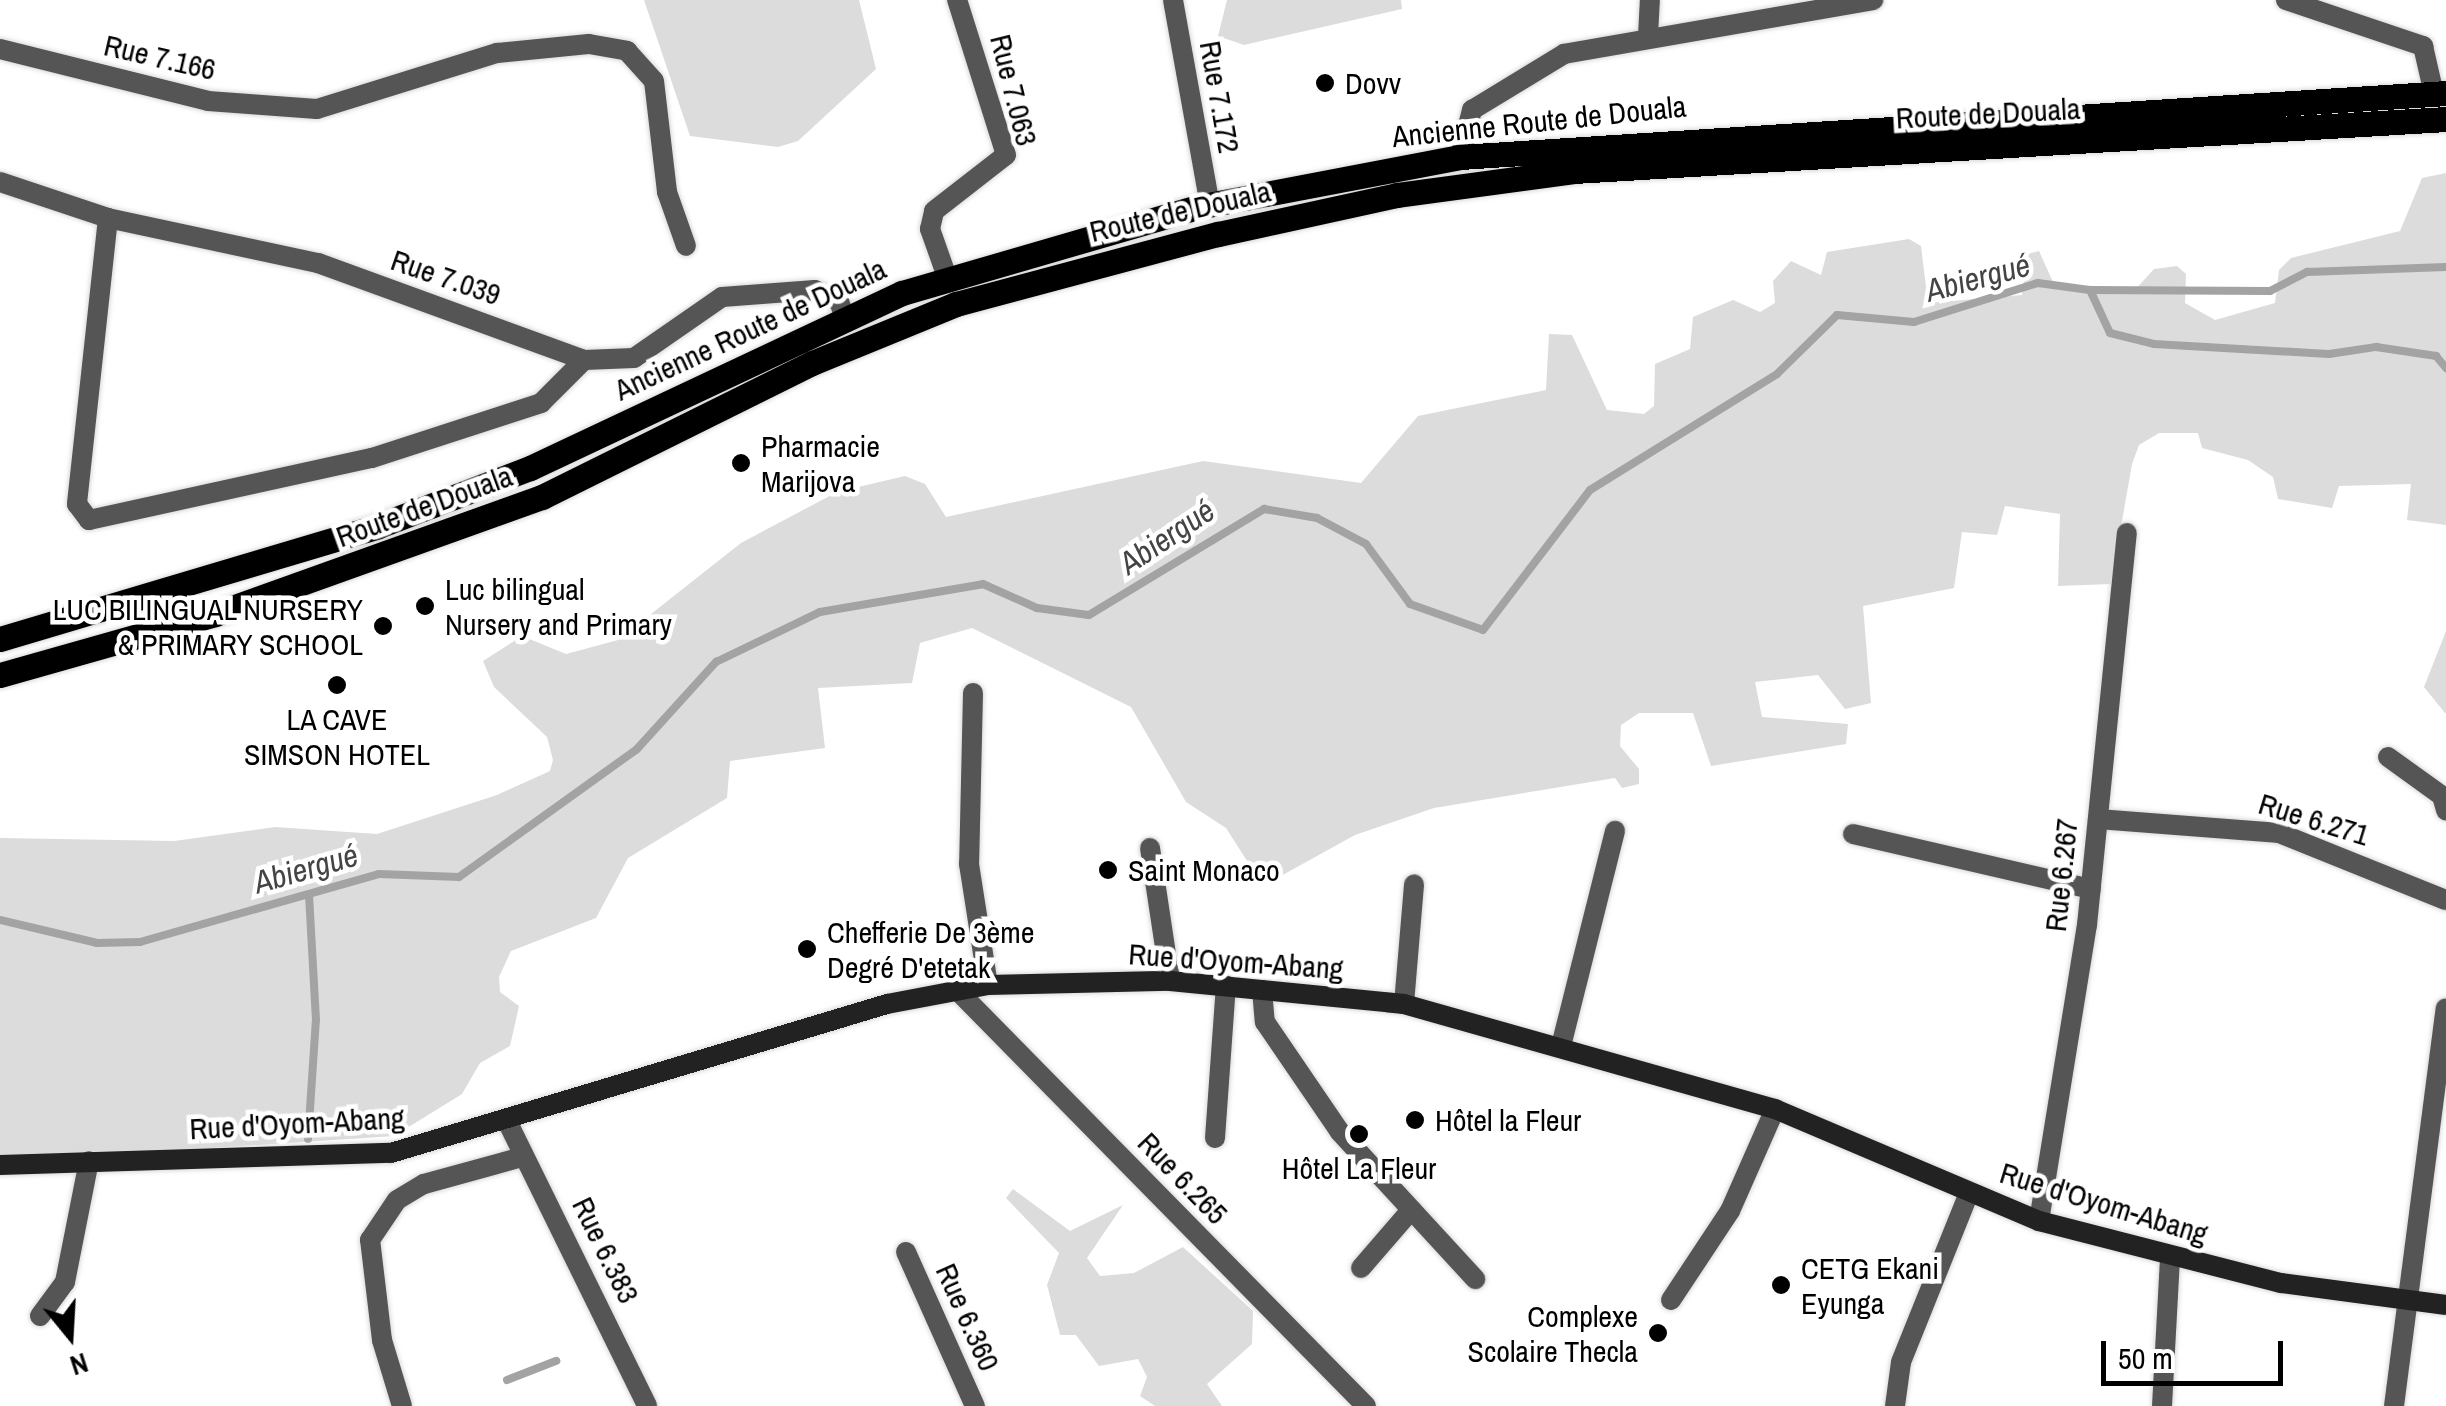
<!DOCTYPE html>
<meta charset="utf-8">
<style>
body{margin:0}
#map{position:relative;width:2446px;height:1406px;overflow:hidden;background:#fff;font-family:"Archivo Narrow",sans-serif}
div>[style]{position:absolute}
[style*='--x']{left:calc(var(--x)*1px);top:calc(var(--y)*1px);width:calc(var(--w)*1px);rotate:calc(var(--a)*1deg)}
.green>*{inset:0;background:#dcdcdc}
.stream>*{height:8px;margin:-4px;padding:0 4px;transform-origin:4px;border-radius:4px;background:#a3a3a3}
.roads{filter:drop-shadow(0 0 2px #dbdbdb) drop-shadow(0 0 2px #dbdbdb)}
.street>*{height:20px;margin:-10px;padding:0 10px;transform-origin:10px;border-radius:10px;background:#555}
.secondary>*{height:20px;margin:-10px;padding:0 10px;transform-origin:10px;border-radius:10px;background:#222}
.primary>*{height:25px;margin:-12.5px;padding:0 12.5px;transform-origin:12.5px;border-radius:12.5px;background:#000}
.dots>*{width:28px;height:28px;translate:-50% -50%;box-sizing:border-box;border:5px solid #fff;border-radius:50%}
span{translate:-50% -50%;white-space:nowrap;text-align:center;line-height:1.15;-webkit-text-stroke:9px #fff;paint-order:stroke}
.street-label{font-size:30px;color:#000}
.poi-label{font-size:30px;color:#000}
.left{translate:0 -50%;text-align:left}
.right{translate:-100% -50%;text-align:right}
.water-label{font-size:32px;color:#444;font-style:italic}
.north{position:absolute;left:20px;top:1286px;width:100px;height:100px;-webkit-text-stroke:8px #fff;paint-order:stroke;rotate:162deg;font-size:28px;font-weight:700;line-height:40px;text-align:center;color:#000}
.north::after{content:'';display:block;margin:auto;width:35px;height:45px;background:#000;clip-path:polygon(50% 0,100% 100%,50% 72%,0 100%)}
.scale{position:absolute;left:2101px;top:1341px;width:182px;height:45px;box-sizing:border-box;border:5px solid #000;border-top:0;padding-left:12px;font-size:30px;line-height:35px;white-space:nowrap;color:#000;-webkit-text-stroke:8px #fff;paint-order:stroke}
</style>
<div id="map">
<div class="green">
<div style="clip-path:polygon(644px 0,859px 0,876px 69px,798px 141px,778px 147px,690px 136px)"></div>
<div style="clip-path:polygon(1227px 0,1401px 0,1402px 9px,1244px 45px,1218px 36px)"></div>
<div style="clip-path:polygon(2446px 173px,2446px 525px,2407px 520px,2411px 484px,2339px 486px,2332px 508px,2278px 499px,2273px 477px,2248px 460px,2202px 448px,2198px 433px,2159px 433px,2139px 445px,2132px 464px,2111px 584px,2058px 586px,2060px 514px,2005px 506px,1997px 535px,1962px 532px,1954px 588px,1863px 606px,1871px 703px,1845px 709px,1818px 675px,1755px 682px,1762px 717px,1848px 724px,1846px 744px,1711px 766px,1693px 713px,1639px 713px,1621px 725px,1620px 746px,1639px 769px,1639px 784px,1622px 788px,1615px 778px,1434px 808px,1355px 835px,1279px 877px,1249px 864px,1226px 828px,1186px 802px,1131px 707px,972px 628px,920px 643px,912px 683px,818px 688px,825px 748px,730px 761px,727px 798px,628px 858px,596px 918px,511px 951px,499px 977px,500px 992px,519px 1006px,510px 1046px,480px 1063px,462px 1094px,394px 1136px,0 1162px,0 838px,174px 841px,275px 827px,377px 834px,497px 795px,550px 771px,553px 760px,547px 737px,494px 687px,483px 661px,522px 636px,566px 654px,618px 640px,741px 543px,837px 492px,905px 476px,925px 484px,946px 517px,1203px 461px,1361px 483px,1418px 416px,1546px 390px,1549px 334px,1572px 335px,1607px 410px,1644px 414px,1654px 406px,1655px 364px,1690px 349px,1693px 317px,1733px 300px,1760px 312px,1775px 303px,1773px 281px,1791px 261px,1821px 275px,1827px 252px,1909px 239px,1921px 246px,1928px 303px,2022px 295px,2027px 254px,2039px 251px,2053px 282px,2093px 293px,2133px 292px,2154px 269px,2177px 266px,2186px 274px,2185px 303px,2215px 320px,2275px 303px,2279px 270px,2291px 258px,2400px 231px,2422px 178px)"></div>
<div style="clip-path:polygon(2446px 631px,2446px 713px,2445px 713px,2424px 687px)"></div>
<div style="clip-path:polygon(1013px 1189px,1070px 1231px,1123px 1205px,1087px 1258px,1100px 1276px,1134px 1273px,1183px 1247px,1253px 1311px,1252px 1344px,1207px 1384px,1222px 1406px,1155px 1406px,1140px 1396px,1147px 1377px,1138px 1359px,1099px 1366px,1076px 1335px,1060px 1335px,1047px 1285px,1059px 1253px,1006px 1198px)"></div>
</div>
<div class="stream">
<div style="--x:2090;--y:290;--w:180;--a:0.3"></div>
<div style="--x:2270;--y:291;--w:42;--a:-27.2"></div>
<div style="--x:2307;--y:272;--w:139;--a:-2.1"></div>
<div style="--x:0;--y:920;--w:100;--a:13.3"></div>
<div style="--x:97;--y:943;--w:43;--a:-1.3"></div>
<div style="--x:140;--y:942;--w:248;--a:-15.9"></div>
<div style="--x:379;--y:874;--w:80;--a:2.1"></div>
<div style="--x:459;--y:877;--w:219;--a:-35.7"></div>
<div style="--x:637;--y:749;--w:118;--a:-47.8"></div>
<div style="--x:716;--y:662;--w:115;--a:-25.7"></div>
<div style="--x:820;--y:612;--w:165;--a:-9.7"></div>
<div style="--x:983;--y:584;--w:59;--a:24"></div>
<div style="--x:1037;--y:608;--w:52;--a:7.7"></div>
<div style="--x:1089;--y:615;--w:205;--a:-31.2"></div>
<div style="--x:1264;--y:509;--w:54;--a:9.6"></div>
<div style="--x:1317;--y:518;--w:55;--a:28"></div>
<div style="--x:1366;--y:544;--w:74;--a:53.7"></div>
<div style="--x:1410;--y:604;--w:77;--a:19.6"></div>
<div style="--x:1483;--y:630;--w:176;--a:-52.6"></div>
<div style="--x:1590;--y:490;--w:220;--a:-31.8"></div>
<div style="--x:1777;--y:374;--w:84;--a:-44.5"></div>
<div style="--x:1837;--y:315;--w:77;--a:5.2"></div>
<div style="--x:1914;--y:322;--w:130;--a:-17.5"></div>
<div style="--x:2038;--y:283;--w:52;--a:7.7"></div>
<div style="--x:2090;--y:290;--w:47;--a:65.1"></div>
<div style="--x:2110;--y:333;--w:45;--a:14"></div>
<div style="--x:2154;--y:344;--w:175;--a:3.3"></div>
<div style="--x:2329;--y:354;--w:48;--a:-8.5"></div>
<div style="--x:2376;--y:347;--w:61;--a:8.5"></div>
<div style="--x:2436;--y:356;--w:16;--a:50"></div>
<div style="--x:308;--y:1139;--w:119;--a:-86.2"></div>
<div style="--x:316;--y:1020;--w:125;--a:-93.2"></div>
<div style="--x:507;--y:1380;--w:53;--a:-21.2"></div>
</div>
<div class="roads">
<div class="street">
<div style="--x:1173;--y:0;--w:208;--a:79.8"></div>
<div style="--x:2286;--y:0;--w:145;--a:18.6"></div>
<div style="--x:2423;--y:46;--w:49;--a:77.1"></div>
<div style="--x:1648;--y:36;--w:36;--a:-87"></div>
<div style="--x:0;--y:49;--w:214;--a:14"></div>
<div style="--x:208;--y:101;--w:109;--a:4.2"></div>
<div style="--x:317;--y:109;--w:189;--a:-17.3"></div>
<div style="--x:497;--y:53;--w:92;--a:-5.6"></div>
<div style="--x:589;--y:44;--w:39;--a:10"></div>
<div style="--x:627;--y:51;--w:40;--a:48"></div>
<div style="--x:654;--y:81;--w:112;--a:83.3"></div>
<div style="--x:667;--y:192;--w:57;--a:70.6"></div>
<div style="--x:1460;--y:157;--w:49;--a:-75.7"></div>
<div style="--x:1472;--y:110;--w:108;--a:-31.3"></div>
<div style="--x:1564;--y:54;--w:314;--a:-9.9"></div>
<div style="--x:0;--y:182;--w:114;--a:18.4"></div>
<div style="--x:108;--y:218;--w:215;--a:12.1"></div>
<div style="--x:318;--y:263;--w:283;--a:20"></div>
<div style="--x:584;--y:360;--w:50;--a:-2.3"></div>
<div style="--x:634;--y:358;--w:107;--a:-34.7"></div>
<div style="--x:722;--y:297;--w:93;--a:-4.3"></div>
<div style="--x:815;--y:290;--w:26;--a:25"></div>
<div style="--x:839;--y:301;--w:18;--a:71"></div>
<div style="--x:108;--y:218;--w:288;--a:96.2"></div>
<div style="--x:77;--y:504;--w:20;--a:53"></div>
<div style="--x:89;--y:520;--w:290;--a:-12.4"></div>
<div style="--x:372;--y:458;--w:178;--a:-18"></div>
<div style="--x:541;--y:403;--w:61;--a:-45"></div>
<div style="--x:947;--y:277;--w:51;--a:-109.5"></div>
<div style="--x:930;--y:229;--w:18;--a:-77"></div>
<div style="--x:934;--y:211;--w:91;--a:-37.9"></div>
<div style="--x:1006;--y:155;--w:163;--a:-107.5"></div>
<div style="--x:973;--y:693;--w:171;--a:91.3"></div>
<div style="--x:969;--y:864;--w:122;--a:81.1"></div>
<div style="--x:2388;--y:757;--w:67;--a:35.8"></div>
<div style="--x:2442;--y:796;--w:15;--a:74"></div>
<div style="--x:2098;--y:819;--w:182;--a:4.4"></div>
<div style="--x:2279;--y:833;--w:180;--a:21.9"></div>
<div style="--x:1853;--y:834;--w:244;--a:13"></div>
<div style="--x:1150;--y:848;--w:134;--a:81.4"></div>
<div style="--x:1262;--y:990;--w:32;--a:85"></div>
<div style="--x:1265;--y:1022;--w:133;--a:55.7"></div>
<div style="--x:1340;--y:1132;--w:200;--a:47.4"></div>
<div style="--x:958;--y:991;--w:582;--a:45.49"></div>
<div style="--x:1404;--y:1004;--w:120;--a:-85.2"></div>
<div style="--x:1561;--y:1046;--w:222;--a:-75.9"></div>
<div style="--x:508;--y:1123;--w:315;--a:63.8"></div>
<div style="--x:1215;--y:1138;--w:153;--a:-85.9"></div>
<div style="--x:2039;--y:1221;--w:300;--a:-80.8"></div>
<div style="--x:2087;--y:925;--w:394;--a:-84.2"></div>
<div style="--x:906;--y:1252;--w:169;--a:65.9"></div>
<div style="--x:1361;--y:1268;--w:77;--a:-49.2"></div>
<div style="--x:1671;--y:1300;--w:107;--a:-56.5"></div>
<div style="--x:1730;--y:1211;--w:111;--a:-66.2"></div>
<div style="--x:40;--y:1316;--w:42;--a:-53.7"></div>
<div style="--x:65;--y:1282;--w:123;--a:-78.8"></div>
<div style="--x:402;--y:1406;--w:69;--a:-106.9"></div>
<div style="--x:382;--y:1340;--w:101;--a:-96.8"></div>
<div style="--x:370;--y:1240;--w:48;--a:-56"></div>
<div style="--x:397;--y:1200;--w:31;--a:-31"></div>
<div style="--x:424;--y:1184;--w:102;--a:-15.4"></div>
<div style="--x:1895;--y:1406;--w:44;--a:-82.2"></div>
<div style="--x:1901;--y:1362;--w:182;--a:-68.1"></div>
<div style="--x:2162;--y:1406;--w:149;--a:-86.9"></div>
<div style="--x:2394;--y:1406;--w:401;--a:-82.6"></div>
</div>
<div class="secondary">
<div style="--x:0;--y:1165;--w:391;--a:-1.8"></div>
<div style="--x:391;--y:1153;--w:518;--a:-16.72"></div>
<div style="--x:887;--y:1004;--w:103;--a:-10.7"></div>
<div style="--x:988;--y:985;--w:182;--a:-1.3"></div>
<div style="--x:1170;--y:981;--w:235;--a:5.6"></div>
<div style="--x:1404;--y:1004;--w:386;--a:15.8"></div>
<div style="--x:1775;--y:1109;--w:287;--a:23"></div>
<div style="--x:2039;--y:1221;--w:250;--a:14.4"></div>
<div style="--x:2281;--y:1283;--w:166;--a:7.6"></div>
</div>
<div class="primary">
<div style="--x:0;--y:639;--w:395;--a:-16.6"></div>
<div style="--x:378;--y:526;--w:163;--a:-20.9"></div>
<div style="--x:530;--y:468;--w:411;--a:-25.2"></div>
<div style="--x:902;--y:293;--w:308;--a:-16.2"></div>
<div style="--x:1198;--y:207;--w:267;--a:-10.8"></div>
<div style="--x:1460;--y:157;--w:988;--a:-3.71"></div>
<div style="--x:0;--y:675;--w:223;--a:-15.8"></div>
<div style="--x:215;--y:614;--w:347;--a:-19.7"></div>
<div style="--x:542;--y:497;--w:301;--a:-26.4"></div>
<div style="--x:812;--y:363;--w:156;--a:-22.3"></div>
<div style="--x:956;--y:304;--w:271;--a:-15"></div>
<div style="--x:1218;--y:234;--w:183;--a:-12.3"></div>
<div style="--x:1397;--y:195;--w:179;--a:-7.7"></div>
<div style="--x:1574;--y:171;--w:874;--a:-3.41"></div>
</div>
</div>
<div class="dots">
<div style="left:1325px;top:83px;background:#000"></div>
<div style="left:741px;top:463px;background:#000"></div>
<div style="left:425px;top:606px;background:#000"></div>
<div style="left:383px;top:626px;background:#000"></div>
<div style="left:337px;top:685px;background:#000"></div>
<div style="left:1108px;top:870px;background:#000"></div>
<div style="left:807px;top:949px;background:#000"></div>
<div style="left:1415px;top:1120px;background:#000"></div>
<div style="left:1359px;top:1134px;background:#000"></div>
<div style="left:1781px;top:1285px;background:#000"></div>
<div style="left:1658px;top:1333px;background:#000"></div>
</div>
<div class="street-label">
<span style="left:160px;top:57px;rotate:13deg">Rue 7.166</span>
<span style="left:1014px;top:90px;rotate:76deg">Rue 7.063</span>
<span style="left:1220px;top:97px;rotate:80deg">Rue 7.172</span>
<span style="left:1988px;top:113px;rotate:-3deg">Route de Douala</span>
<span style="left:1539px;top:121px;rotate:-6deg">Ancienne Route de Douala</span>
<span style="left:1180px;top:211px;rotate:-13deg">Route de Douala</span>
<span style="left:446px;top:277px;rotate:19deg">Rue 7.039</span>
<span style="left:750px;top:329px;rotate:-25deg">Ancienne Route de Douala</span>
<span style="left:424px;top:506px;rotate:-20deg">Route de Douala</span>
<span style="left:2314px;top:819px;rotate:17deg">Rue 6.271</span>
<span style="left:2061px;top:875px;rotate:-84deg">Rue 6.267</span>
<span style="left:1236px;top:961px;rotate:4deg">Rue d'Oyom-Abang</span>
<span style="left:297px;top:1123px;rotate:-3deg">Rue d'Oyom-Abang</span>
<span style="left:1183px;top:1178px;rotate:46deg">Rue 6.265</span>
<span style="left:2104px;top:1203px;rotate:17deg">Rue d'Oyom-Abang</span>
<span style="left:606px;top:1250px;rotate:64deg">Rue 6.383</span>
<span style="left:968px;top:1317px;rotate:66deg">Rue 6.360</span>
</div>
<div class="poi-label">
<span class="left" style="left:1345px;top:83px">Dovv</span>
<span class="left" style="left:761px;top:463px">Pharmacie<br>Marijova</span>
<span class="left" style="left:445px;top:606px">Luc bilingual<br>Nursery and Primary</span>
<span class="right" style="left:363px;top:626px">LUC BILINGUAL NURSERY<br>&amp; PRIMARY SCHOOL</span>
<span style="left:337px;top:736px">LA CAVE<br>SIMSON HOTEL</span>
<span class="left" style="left:1128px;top:870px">Saint Monaco</span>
<span class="left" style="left:827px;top:949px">Chefferie De 3ème<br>Degré D'etetak</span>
<span class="left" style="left:1435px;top:1120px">Hôtel la Fleur</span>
<span style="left:1359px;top:1168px">Hôtel La Fleur</span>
<span class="left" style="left:1801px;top:1285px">CETG Ekani<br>Eyunga</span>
<span class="right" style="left:1638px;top:1333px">Complexe<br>Scolaire Thecla</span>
</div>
<div class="water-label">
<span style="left:1978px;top:278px;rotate:-15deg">Abiergué</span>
<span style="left:1167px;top:537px;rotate:-34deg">Abiergué</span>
<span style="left:306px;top:869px;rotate:-16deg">Abiergué</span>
</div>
<div class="north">N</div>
<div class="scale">50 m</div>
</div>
